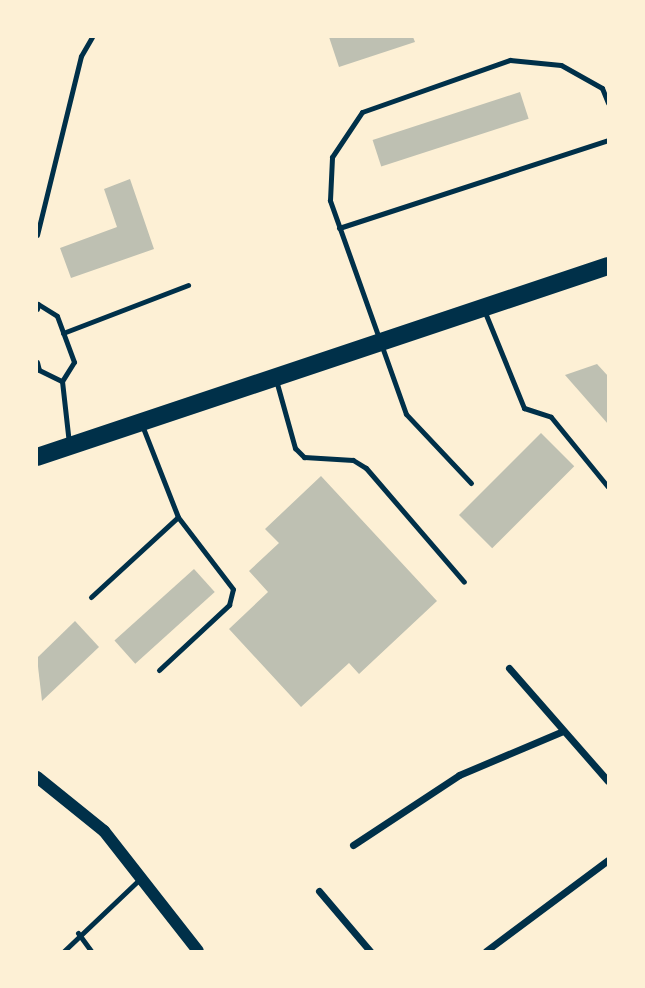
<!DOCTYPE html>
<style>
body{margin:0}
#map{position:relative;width:645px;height:988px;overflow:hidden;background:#fdf0d5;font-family:Overpass,sans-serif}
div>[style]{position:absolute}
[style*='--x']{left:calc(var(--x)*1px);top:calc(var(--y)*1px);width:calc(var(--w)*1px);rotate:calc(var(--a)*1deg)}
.building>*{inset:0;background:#bec0b2;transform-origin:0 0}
.service>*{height:5px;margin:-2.5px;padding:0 2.5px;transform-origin:2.5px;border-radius:2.5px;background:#003049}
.minor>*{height:7px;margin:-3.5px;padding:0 3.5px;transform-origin:3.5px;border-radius:3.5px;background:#003049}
.tertiary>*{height:12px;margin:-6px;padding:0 6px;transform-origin:6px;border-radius:6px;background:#003049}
.primary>*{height:18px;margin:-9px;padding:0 9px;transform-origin:9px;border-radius:9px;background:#003049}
span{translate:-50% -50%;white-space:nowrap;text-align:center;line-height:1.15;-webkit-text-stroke:7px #fdf0d5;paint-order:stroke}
.frame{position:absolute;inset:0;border:38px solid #fdf0d5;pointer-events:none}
</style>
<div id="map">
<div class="building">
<div style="clip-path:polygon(329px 37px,413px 37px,415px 42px,339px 67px)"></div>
<div style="left:520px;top:92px;width:28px;height:155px;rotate:72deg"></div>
<div style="clip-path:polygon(130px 179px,154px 249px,71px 278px,60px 248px,117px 227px,104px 189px)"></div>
<div style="clip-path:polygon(597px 364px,608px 376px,608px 424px,565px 375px)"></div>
<div style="left:541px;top:433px;width:47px;height:116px;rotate:45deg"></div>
<div style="clip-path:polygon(321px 476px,437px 601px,359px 674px,349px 663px,301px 707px,229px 629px,268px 592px,249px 571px,279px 543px,265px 529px)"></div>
<div style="left:194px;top:569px;width:31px;height:107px;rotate:48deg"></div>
<div style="clip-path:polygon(75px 621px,99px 647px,42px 701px,37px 658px)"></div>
</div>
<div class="service">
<div style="--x:339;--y:228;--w:283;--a:-18.1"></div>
<div style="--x:37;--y:235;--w:184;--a:-76.2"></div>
<div style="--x:81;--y:56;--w:22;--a:-60"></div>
<div style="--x:37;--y:309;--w:5;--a:-79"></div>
<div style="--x:38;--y:304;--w:22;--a:32"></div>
<div style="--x:57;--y:316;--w:49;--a:69.7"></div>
<div style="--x:74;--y:362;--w:22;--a:122"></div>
<div style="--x:62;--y:381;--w:62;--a:83.6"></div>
<div style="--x:484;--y:310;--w:106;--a:67.8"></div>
<div style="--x:524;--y:408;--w:28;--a:18"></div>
<div style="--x:551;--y:417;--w:90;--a:50.8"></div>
<div style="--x:63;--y:333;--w:134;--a:-21"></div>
<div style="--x:37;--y:362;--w:8;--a:76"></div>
<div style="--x:39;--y:370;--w:25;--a:26"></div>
<div style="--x:276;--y:380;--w:71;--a:74.4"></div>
<div style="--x:295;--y:448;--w:13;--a:45"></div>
<div style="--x:304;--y:457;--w:49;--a:3.5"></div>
<div style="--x:353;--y:460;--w:15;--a:32"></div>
<div style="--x:366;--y:468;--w:150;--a:49.3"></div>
<div style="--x:471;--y:483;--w:95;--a:-133.3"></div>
<div style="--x:406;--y:414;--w:227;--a:-109.6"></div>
<div style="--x:330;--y:200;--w:43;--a:-87.3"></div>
<div style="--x:332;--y:157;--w:54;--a:-56.3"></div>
<div style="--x:362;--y:112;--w:157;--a:-19.4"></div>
<div style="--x:510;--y:60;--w:51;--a:5.6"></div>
<div style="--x:561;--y:65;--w:47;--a:29.3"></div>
<div style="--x:602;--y:88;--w:16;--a:68"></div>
<div style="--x:91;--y:597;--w:118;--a:-42.6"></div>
<div style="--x:178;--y:517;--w:99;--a:-111.4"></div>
<div style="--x:159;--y:670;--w:96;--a:-42.9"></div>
<div style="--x:229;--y:605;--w:16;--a:-76"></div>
<div style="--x:233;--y:589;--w:91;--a:-127.4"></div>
<div style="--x:78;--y:933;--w:22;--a:54"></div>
<div style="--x:64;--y:951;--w:106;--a:-43.5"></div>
</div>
<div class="minor">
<div style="--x:509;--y:668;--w:150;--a:48.8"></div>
<div style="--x:353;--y:845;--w:127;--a:-33.4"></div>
<div style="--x:459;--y:775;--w:113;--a:-22.9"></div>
<div style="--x:319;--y:891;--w:79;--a:49.6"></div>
<div style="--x:486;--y:951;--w:152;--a:-36.7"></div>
</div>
<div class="tertiary">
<div style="--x:37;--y:777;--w:86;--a:38.9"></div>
<div style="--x:104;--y:831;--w:152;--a:51.9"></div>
</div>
<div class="primary">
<div style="--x:37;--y:457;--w:602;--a:-18.5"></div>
</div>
<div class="frame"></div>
</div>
